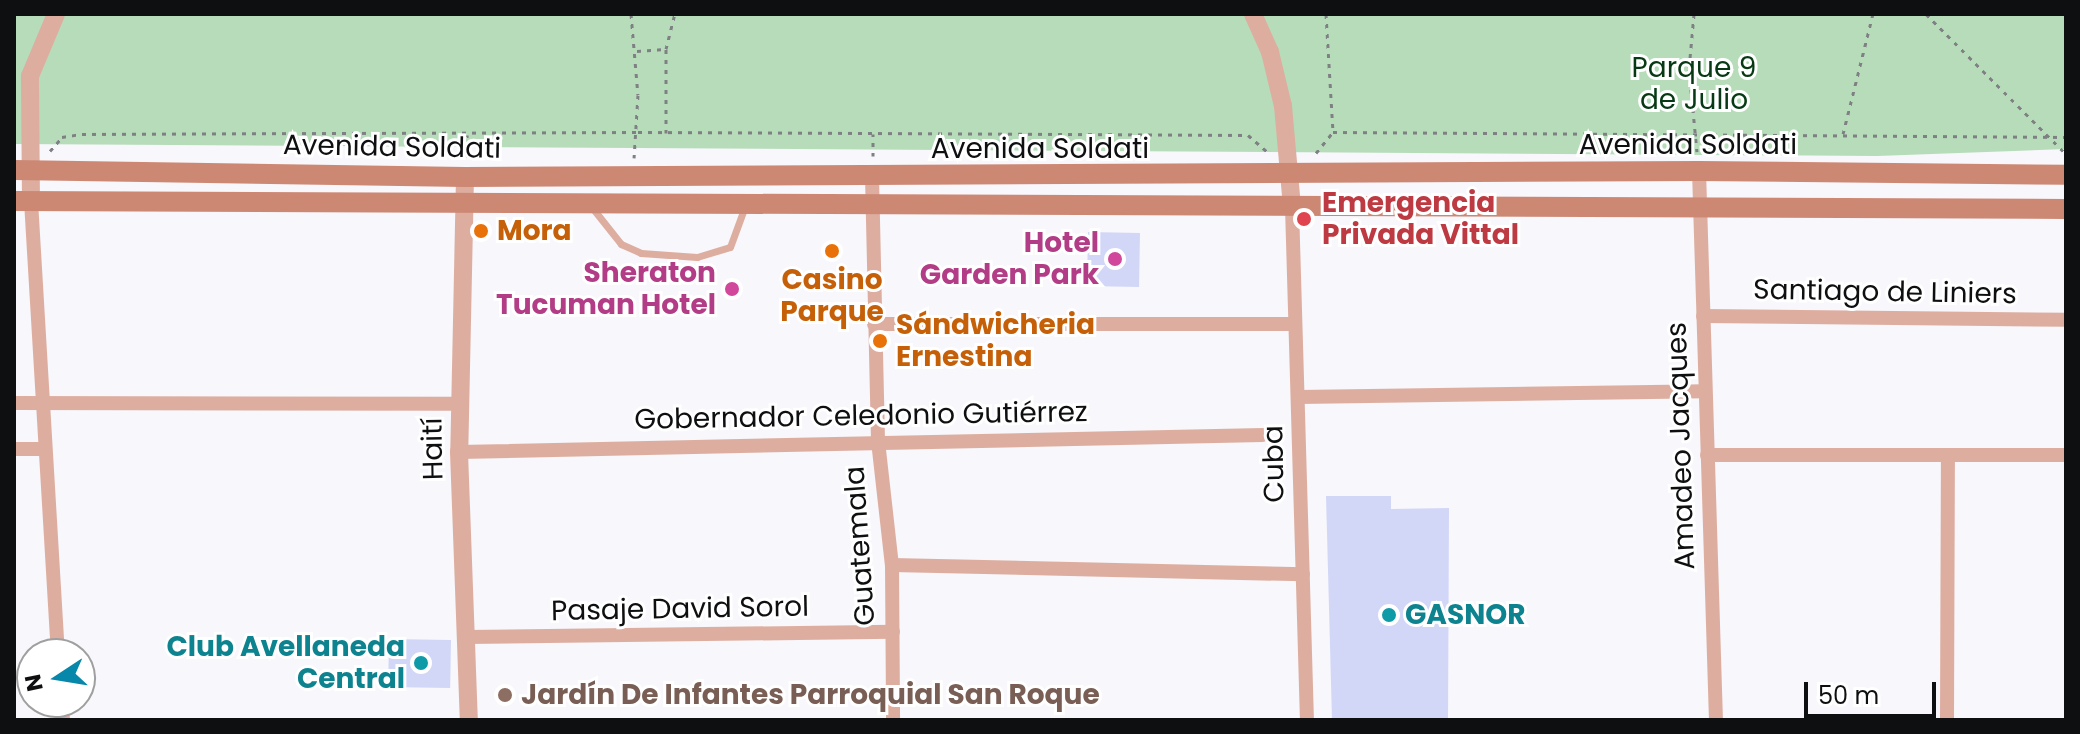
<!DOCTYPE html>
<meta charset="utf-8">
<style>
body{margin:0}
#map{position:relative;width:2080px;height:734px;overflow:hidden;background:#f7f7fc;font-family:Poppins,sans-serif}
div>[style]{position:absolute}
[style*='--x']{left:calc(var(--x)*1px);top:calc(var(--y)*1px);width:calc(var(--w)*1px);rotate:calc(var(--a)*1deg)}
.green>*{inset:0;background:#b6dcb9}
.building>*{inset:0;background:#d2d7f7;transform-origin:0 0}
.path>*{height:3px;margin-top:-1.5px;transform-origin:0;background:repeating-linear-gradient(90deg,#7f8083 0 4px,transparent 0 10px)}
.service>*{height:7px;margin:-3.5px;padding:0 3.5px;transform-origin:3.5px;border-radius:3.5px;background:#ddaea0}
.minor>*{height:14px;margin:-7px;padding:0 7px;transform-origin:7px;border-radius:7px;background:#ddaea0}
.tertiary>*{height:18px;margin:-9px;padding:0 9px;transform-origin:9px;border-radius:9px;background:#ddaea0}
.secondary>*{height:20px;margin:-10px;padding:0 10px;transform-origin:10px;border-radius:10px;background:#cd8874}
.dots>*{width:22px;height:22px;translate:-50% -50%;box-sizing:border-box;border:4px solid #fff;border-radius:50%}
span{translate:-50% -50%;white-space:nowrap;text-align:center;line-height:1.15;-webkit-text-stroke:6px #fff;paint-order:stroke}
.park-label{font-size:28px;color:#073a14}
.street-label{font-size:28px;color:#0e0f10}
.health-label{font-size:28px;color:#be3a42;font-weight:700}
.left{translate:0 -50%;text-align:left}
.food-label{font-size:28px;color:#c56008;font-weight:700}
.hotel-label{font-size:28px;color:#b23c85;font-weight:700}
.right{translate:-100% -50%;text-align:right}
.culture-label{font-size:28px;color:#0d838f;font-weight:700}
.education-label{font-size:28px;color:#785e54;font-weight:700}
.frame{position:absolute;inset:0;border:16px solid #0e0f10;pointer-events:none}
.north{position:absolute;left:16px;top:638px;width:80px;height:80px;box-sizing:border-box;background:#fff;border:2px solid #9f9f9f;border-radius:50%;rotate:258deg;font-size:22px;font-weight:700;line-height:32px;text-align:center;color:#0e0f10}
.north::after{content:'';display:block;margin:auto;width:28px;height:36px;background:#0787aa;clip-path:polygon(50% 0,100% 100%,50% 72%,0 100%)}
.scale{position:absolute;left:1804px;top:682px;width:132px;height:36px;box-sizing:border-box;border:4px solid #0e0f10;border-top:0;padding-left:10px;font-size:24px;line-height:28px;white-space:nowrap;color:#0e0f10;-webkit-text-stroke:6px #fff;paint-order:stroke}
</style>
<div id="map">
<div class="green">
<div style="clip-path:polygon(14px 14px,2066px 14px,2066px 149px,1877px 156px,14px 144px)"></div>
</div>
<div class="building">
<div style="left:1088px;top:232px;width:52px;height:54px;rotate:1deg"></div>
<div style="clip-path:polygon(1326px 496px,1391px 496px,1391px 509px,1449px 508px,1448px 720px,1332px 720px)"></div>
<div style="left:389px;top:639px;width:62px;height:48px;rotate:1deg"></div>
</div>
<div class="path">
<div style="--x:631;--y:14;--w:81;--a:85.1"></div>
<div style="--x:638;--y:95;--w:63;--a:93.6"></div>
<div style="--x:1326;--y:14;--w:118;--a:86.6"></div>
<div style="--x:1694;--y:14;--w:55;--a:95.2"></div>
<div style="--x:1689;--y:69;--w:83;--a:84.5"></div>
<div style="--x:1926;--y:14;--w:198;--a:45"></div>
<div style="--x:637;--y:51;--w:28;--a:-4"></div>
<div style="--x:666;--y:133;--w:84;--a:-90"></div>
<div style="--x:666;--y:49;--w:36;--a:-76"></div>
<div style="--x:1843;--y:134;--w:124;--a:-76"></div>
<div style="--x:50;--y:151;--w:18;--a:-49"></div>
<div style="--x:62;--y:137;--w:20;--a:-9"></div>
<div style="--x:82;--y:134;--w:556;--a:-0.21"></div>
<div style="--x:638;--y:132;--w:610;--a:0.28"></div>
<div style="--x:1248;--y:135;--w:28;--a:41"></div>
<div style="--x:1316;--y:153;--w:27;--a:-51"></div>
<div style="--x:1333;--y:132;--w:733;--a:0.39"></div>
<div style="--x:873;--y:156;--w:22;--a:-90"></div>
<div style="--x:466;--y:157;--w:22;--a:-87"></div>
</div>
<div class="service">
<div style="--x:590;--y:205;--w:50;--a:51.5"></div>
<div style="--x:621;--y:244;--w:22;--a:24"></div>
<div style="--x:641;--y:253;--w:56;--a:4.1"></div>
<div style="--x:697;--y:257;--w:34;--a:-17"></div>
<div style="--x:730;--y:247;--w:44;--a:-69.9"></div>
</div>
<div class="minor">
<div style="--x:1699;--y:171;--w:549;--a:88.23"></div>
<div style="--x:872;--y:176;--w:265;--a:88.7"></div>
<div style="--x:878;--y:441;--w:125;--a:83.6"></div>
<div style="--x:892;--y:565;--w:155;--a:89.6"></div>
<div style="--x:31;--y:201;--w:454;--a:86.6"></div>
<div style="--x:1292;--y:207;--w:513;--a:88.33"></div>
<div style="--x:1703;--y:316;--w:363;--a:0.6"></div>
<div style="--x:874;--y:324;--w:420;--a:0"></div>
<div style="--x:1299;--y:397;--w:406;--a:-0.8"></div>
<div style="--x:14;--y:403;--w:446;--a:0.1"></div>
<div style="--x:14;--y:449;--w:31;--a:0"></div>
<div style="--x:459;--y:452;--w:804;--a:-1.21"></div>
<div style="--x:1707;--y:455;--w:359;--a:0"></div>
<div style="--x:892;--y:565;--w:411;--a:1.3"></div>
<div style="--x:467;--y:637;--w:426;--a:-0.7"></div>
<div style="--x:62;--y:702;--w:18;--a:87"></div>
<div style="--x:1947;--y:720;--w:265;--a:-89.8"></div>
</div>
<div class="tertiary">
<div style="--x:1253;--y:14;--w:42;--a:65.9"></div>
<div style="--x:1270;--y:52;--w:56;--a:76.5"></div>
<div style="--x:1283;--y:106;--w:101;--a:84.9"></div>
<div style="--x:465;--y:177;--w:275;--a:91.2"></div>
<div style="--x:459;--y:452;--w:268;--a:87.9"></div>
<div style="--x:31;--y:201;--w:125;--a:-90.5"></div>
<div style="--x:30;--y:76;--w:67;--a:-67.2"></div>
</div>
<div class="secondary">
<div style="--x:14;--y:170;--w:451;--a:0.9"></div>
<div style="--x:465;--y:177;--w:1234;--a:-0.28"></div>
<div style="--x:1699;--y:171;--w:367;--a:0.6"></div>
<div style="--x:14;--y:201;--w:2052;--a:0.22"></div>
</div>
<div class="dots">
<div style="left:1304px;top:219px;background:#e0444e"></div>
<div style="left:481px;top:231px;background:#e8710a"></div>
<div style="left:832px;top:251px;background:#e8710a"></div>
<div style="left:1115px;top:259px;background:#d1479c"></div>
<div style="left:732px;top:289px;background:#d1479c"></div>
<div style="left:880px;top:341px;background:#e8710a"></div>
<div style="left:1389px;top:615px;background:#0f9aa8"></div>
<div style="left:421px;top:663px;background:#0f9aa8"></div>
<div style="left:505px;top:695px;background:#8d6e63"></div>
</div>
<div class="park-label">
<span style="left:1694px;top:84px">Parque 9<br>de Julio</span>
</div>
<div class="street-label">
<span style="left:1688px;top:145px">Avenida Soldati</span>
<span style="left:392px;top:147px;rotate:1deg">Avenida Soldati</span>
<span style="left:1040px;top:149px">Avenida Soldati</span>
<span style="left:1885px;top:292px;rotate:1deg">Santiago de Liniers</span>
<span style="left:861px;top:416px;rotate:-1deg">Gobernador Celedonio Gutiérrez</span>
<span style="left:1681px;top:446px;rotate:-92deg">Amadeo Jacques</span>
<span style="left:433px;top:449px;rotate:-91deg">Haití</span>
<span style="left:1274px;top:464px;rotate:-91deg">Cuba</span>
<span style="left:860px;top:546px;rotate:-94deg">Guatemala</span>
<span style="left:680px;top:609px;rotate:-1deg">Pasaje David Sorol</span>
</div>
<div class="health-label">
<span class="left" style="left:1322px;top:219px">Emergencia<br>Privada Vittal</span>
</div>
<div class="food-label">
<span class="left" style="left:497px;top:231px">Mora</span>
<span style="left:832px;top:296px">Casino<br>Parque</span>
<span class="left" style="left:896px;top:341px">Sándwicheria<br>Ernestina</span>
</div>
<div class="hotel-label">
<span class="right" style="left:1099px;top:259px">Hotel<br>Garden Park</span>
<span class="right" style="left:716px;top:289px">Sheraton<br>Tucuman Hotel</span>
</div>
<div class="culture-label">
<span class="left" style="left:1405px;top:615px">GASNOR</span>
<span class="right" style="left:405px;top:663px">Club Avellaneda<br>Central</span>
</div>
<div class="education-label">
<span class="left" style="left:521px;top:695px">Jardín De Infantes Parroquial San Roque</span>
</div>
<div class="frame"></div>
<div class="north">N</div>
<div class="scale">50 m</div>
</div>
